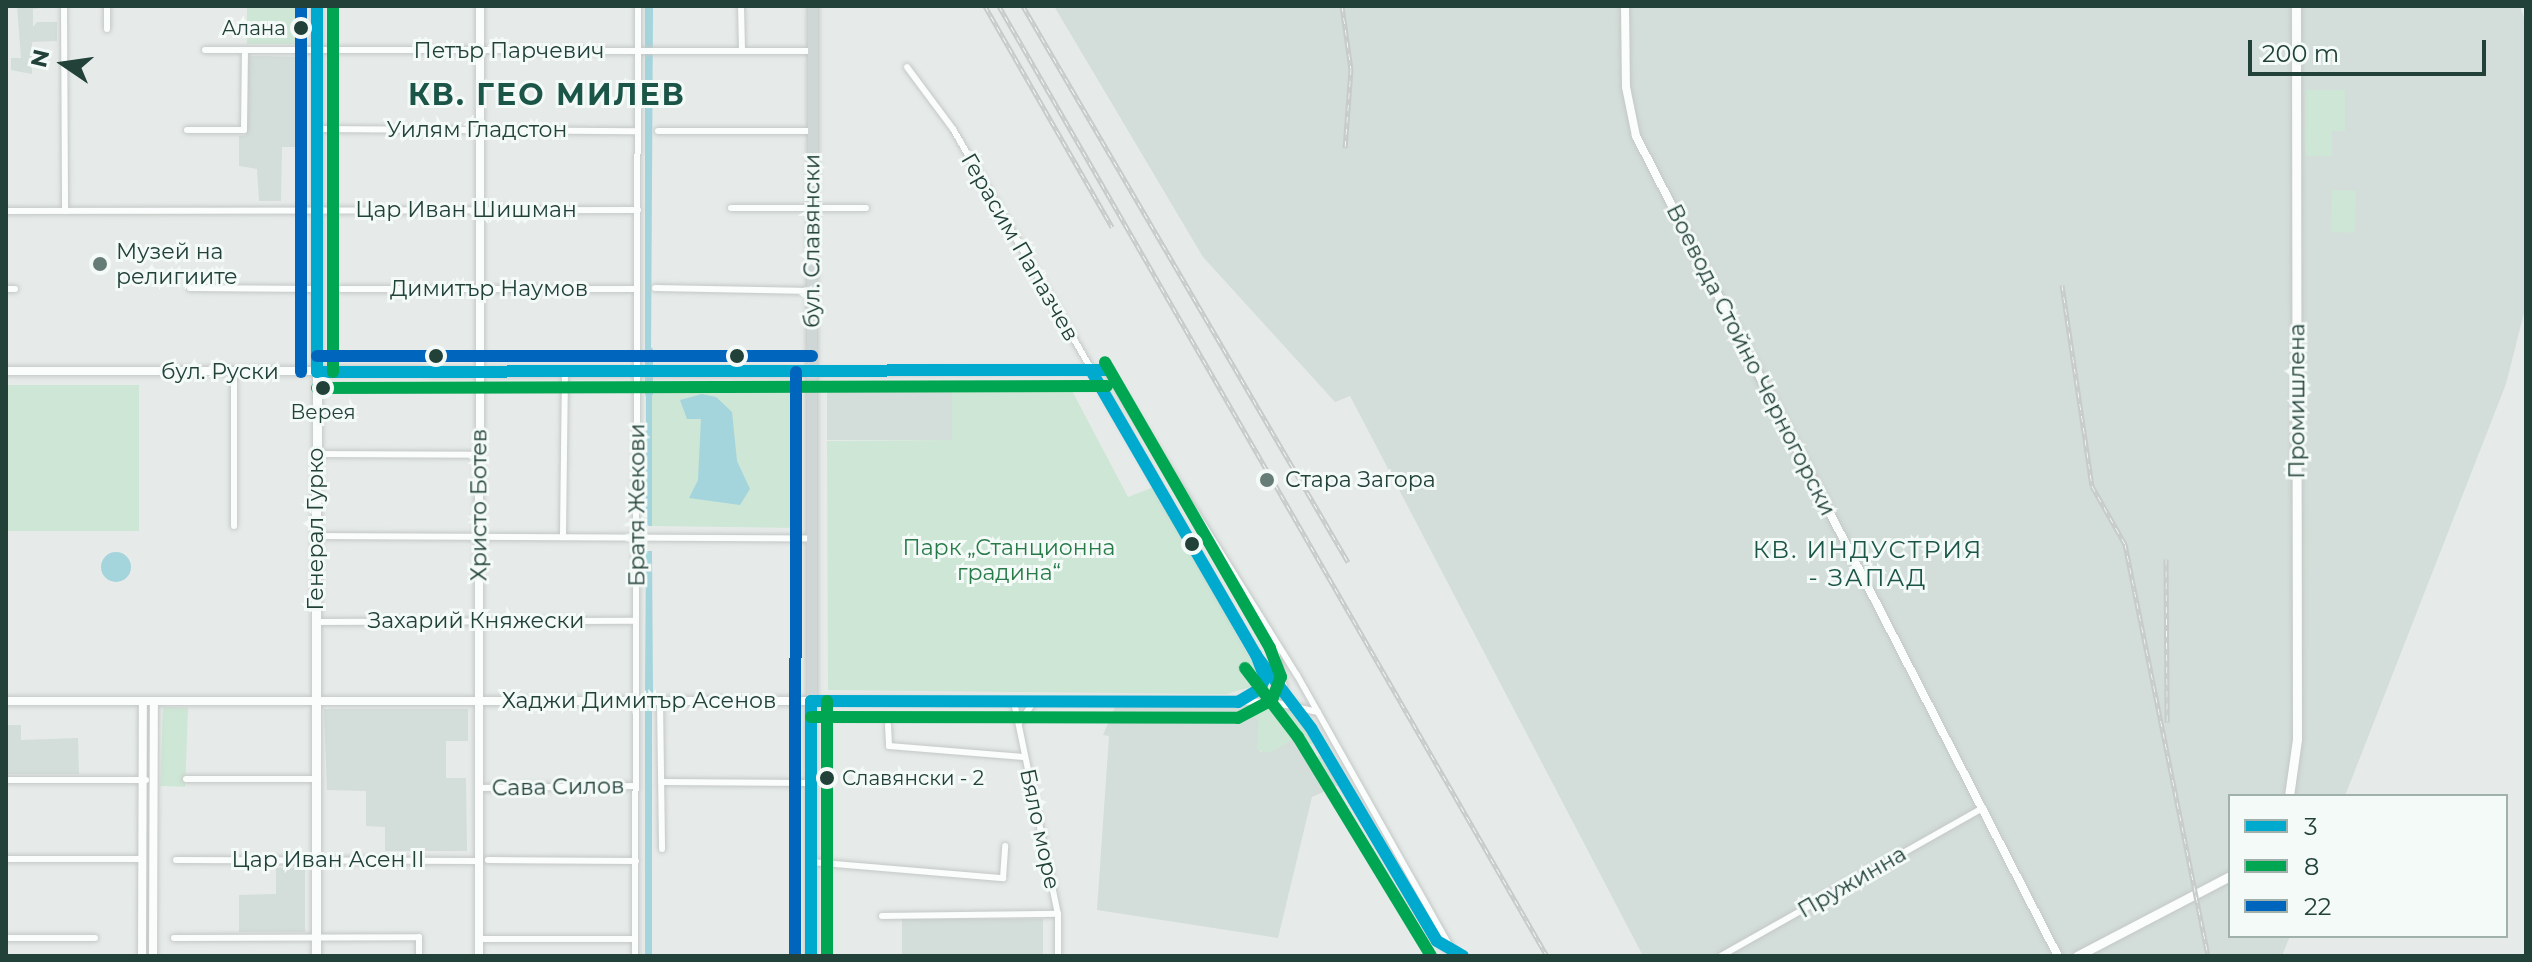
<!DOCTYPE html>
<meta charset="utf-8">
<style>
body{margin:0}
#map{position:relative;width:2532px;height:962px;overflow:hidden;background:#e6ebe9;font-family:Montserrat,sans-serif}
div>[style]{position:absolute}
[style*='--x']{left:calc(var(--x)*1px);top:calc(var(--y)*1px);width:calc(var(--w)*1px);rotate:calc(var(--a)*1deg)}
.built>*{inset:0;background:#d3ddd9;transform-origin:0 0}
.green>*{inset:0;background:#cee6d5;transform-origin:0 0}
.water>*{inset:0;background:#a4d4dc;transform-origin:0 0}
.round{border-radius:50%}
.canal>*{height:8px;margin:-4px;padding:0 4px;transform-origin:4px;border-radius:4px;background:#a4d4dc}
.roads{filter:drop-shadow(0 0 2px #c3c8c6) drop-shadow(0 0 2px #c3c8c6)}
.minor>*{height:6px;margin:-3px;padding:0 3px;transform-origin:3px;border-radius:3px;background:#fbfcfc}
.tertiary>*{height:8px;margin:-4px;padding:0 4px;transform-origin:4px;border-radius:4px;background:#fbfcfc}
.secondary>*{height:9px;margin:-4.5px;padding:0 4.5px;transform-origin:4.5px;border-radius:4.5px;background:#fbfcfc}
.primary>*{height:10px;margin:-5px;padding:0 5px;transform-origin:5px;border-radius:5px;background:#ced7d5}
.rail>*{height:5px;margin-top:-2.5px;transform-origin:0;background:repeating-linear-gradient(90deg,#f4faf7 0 6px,#c7ccca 0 12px);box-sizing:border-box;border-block:2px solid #c7ccca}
.bus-1>*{height:12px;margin:-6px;padding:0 6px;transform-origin:6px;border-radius:6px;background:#00a9ce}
.bus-2>*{height:12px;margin:-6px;padding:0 6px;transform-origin:6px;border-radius:6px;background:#00a651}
.bus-3>*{height:12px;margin:-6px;padding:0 6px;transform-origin:6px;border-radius:6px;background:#0065bd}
.dots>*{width:22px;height:22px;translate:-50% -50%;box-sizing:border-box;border:4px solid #f4faf7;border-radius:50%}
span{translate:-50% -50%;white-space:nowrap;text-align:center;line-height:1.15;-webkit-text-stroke:6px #f4faf7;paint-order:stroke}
.bus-label{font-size:20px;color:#214139}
.right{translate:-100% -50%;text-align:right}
.left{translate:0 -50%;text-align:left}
.street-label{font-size:22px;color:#214139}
.poi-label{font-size:22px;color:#214139}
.park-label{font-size:22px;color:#287b49}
.neighbourhood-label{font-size:24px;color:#1b5547;letter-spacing:2px}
.district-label{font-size:30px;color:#1b5547;font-weight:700;letter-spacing:2px}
.frame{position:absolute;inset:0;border:8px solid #214139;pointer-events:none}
.legend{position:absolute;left:2228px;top:794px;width:280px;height:144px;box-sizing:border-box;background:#f4faf7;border:2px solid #a0b0ab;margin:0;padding:10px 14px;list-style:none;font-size:24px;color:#214139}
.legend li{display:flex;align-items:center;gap:16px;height:40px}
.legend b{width:40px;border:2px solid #a0b0ab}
.north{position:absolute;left:24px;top:24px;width:80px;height:80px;-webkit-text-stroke:6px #f4faf7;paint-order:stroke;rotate:283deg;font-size:22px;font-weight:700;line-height:32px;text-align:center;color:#214139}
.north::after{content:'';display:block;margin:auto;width:28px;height:36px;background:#214139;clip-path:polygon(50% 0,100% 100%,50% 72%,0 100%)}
.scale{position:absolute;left:2248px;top:40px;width:238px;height:36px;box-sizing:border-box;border:4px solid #214139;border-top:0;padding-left:10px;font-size:24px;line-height:28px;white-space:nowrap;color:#214139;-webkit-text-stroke:6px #f4faf7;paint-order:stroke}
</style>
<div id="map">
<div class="built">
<div style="clip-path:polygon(17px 6px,57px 6px,33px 9px,33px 27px,37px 22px,57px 22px,57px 41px,32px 42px,32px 58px,41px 59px,41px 67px,32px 67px,32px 74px,11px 70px,11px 58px,21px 58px)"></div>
<div style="clip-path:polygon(1054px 6px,2520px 6px,2526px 24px,2526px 305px,2506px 384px,2345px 796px,2230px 796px,2230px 936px,2290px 936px,2282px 956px,1643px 956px,1350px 396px,1335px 402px,1203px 257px)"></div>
<div style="clip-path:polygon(247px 56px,305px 57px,305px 147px,282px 147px,281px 201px,259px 201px,257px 169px,239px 166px,239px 136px,246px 135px)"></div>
<div style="left:952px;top:384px;width:56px;height:125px;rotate:90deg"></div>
<div style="clip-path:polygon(1115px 707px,1246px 707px,1258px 720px,1260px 752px,1296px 738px,1315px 774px,1328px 767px,1339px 785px,1312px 797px,1278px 938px,1097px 910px,1109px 736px,1103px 735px)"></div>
<div style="clip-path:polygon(324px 709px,468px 709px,468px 741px,446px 741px,446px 778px,466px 778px,467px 851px,385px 851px,385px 827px,366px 826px,366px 791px,327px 790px)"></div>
<div style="clip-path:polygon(6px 725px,21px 725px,21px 740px,78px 738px,79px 774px,6px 774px)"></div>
<div style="clip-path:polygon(276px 868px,305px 868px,305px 932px,239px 932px,239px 895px,276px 894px)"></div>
<div style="left:902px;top:919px;width:141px;height:37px"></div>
</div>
<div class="green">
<div style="left:247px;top:6px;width:59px;height:38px"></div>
<div style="clip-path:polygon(2305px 90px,2345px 90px,2345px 131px,2332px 131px,2332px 156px,2305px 156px)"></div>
<div style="left:2332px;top:190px;width:24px;height:42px;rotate:2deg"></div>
<div style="clip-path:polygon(669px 382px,797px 388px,801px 528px,652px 526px,652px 384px)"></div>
<div style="clip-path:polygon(952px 384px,1069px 385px,1128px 497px,1154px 487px,1256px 669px,1254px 686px,1226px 694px,828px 690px,827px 441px,952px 440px)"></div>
<div style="left:6px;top:385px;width:133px;height:146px"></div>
<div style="clip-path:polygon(1280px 704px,1296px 711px,1314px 742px,1308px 746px,1314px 758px,1320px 756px,1328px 767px,1315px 774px,1296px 738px,1269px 753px,1257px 750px,1258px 720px,1246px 707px)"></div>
<div style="left:163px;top:707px;width:25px;height:79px;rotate:2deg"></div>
</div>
<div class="water">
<div style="clip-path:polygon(645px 6px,653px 6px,651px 360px,645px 360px)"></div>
<div style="left:646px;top:384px;width:6px;height:142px"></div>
<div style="clip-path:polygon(702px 394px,716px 397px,732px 412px,737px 461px,750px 489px,740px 505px,689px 498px,698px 480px,701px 419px,687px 419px,680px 400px)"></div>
<div style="clip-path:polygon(646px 551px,652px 551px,653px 693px,645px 693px)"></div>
<div class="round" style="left:101px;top:552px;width:30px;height:30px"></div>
<div style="left:645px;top:709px;width:7px;height:247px"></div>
</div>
<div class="canal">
<div style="--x:649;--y:351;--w:42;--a:90"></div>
</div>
<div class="roads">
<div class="minor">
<div style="--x:64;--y:6;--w:205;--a:89.7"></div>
<div style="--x:107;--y:6;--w:23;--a:90"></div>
<div style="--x:741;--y:6;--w:45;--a:88.7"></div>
<div style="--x:205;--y:50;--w:608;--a:0.09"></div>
<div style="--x:907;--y:67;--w:77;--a:53.4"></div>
<div style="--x:953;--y:129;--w:607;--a:60.06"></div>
<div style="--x:1256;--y:655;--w:91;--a:53"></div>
<div style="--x:1311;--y:728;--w:247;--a:59.4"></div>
<div style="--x:1437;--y:941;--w:21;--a:35"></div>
<div style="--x:317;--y:129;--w:321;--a:0.4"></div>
<div style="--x:187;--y:130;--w:57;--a:0"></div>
<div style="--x:244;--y:130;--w:79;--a:-89.3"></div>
<div style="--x:658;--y:131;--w:154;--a:0"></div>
<div style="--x:731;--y:208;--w:135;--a:0"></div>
<div style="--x:6;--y:211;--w:632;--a:-0.09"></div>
<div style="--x:190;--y:288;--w:127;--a:0.5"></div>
<div style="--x:655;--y:288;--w:157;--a:1.1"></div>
<div style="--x:6;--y:289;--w:9;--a:0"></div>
<div style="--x:341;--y:289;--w:296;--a:0"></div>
<div style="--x:812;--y:372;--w:295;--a:-0.4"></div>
<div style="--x:1107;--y:370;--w:359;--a:58.1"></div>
<div style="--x:1297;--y:675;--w:316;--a:60.6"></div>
<div style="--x:316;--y:454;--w:164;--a:0.3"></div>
<div style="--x:234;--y:526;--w:154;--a:-90"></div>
<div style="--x:563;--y:535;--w:163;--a:-89.3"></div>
<div style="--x:316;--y:536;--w:496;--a:0.3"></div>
<div style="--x:316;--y:622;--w:320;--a:-0.2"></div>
<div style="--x:660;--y:701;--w:148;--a:89.2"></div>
<div style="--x:811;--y:701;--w:461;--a:0.1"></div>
<div style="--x:1272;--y:702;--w:47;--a:12.3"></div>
<div style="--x:1240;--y:701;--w:23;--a:-31"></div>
<div style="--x:1260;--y:689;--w:12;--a:-66"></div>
<div style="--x:1265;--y:678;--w:13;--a:-113"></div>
<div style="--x:1014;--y:702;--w:217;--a:78.3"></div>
<div style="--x:1058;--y:914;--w:42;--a:90"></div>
<div style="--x:1272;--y:702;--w:19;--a:-51"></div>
<div style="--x:1284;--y:687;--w:37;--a:-103"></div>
<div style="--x:1019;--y:723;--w:24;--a:-55"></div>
<div style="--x:888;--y:725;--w:21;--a:87"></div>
<div style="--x:889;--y:746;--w:135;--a:4.7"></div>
<div style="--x:186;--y:779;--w:130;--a:0"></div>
<div style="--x:6;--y:780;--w:140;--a:0"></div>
<div style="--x:661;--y:782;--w:150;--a:0.4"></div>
<div style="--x:479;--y:788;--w:157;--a:-0.7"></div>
<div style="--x:6;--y:859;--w:137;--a:0"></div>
<div style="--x:176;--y:860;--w:303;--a:0.2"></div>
<div style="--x:488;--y:860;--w:148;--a:0.4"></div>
<div style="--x:811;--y:862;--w:193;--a:4.8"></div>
<div style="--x:1003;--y:878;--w:32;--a:-86"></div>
<div style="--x:882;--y:916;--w:176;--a:-0.7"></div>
<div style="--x:6;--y:938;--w:89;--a:0"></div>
<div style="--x:174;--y:938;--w:245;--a:-0.2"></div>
<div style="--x:419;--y:937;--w:19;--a:90"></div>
<div style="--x:479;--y:939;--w:156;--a:0"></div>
<div style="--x:635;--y:956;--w:950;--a:-89.82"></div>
<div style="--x:1721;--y:956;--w:301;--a:-29.5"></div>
</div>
<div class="tertiary">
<div style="--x:1625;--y:6;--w:81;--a:89.3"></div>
<div style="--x:1626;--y:87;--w:50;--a:78.5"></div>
<div style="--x:1636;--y:136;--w:922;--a:62.77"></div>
<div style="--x:6;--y:371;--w:806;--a:0.07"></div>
<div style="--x:6;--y:701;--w:805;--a:0"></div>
<div style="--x:142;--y:956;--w:255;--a:-89.8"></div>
<div style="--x:153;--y:956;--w:255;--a:-89.8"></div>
<div style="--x:479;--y:956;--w:950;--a:-89.94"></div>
</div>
<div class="secondary">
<div style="--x:2289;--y:796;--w:58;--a:-82"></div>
<div style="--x:2297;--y:739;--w:733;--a:-90.08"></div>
<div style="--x:316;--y:956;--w:950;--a:-89.94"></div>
<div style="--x:2077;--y:956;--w:173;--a:-27.6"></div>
</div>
<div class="primary">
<div style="--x:811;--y:956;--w:950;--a:-89.88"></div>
</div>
</div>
<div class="rail">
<div style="--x:985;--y:6;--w:255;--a:60.1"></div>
<div style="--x:999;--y:6;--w:1097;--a:60.02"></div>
<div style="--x:1023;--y:6;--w:644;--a:59.69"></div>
<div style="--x:1342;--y:6;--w:64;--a:81.9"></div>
<div style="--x:1351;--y:69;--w:79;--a:94.3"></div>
<div style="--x:2062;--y:285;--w:203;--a:81.5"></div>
<div style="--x:2092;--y:486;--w:67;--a:60.4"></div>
<div style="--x:2125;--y:544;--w:420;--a:78.6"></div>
<div style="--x:2166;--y:559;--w:163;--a:89.6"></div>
</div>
<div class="bus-1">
<div style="--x:317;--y:6;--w:366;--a:90"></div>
<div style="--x:317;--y:372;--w:790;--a:-0.15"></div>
<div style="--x:1258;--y:658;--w:88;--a:52.9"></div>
<div style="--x:1311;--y:728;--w:247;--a:59.4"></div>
<div style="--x:1437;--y:941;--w:30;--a:30"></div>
<div style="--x:811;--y:701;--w:427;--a:0.1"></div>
<div style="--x:1238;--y:702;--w:26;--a:-31"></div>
<div style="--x:1260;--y:689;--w:12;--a:-66"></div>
<div style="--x:1265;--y:678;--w:25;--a:-111"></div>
<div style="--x:1256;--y:655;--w:329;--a:-120.1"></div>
<div style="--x:811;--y:701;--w:255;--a:90"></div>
</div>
<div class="bus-2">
<div style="--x:333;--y:6;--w:366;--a:90"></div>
<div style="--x:317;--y:388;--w:790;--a:-0.15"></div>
<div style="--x:1245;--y:668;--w:87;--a:52.5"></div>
<div style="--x:1298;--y:737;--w:256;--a:58.7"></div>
<div style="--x:827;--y:701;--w:255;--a:90"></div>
<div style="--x:811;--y:717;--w:427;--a:0.1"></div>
<div style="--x:1238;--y:718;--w:38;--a:-28"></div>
<div style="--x:1272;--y:700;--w:25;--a:-69"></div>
<div style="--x:1281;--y:677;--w:31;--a:-111"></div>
<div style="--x:1270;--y:648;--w:330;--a:-120"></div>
</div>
<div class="bus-3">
<div style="--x:301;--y:6;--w:366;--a:90"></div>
<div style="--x:317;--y:356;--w:495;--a:0"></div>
<div style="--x:795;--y:956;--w:584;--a:-89.9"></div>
</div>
<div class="dots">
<div style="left:301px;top:28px;background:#214139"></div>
<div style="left:100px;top:264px;background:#667c77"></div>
<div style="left:436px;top:356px;background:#214139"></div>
<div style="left:737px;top:356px;background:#214139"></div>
<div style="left:323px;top:388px;background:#214139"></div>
<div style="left:1267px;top:480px;background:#667c77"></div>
<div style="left:1192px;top:544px;background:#214139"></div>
<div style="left:827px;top:778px;background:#214139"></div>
</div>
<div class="bus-label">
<span class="right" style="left:286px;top:28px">Алана</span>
<span style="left:323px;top:412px">Верея</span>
<span class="left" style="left:842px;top:778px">Славянски - 2</span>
</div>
<div class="street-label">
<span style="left:509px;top:51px">Петър Парчевич</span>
<span style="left:477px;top:130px">Уилям Гладстон</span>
<span style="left:466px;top:210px">Цар Иван Шишман</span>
<span style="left:812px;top:241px;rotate:-90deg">бул. Славянски</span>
<span style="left:1020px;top:247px;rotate:60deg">Герасим Папазчев</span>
<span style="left:489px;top:289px">Димитър Наумов</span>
<span style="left:1751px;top:360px;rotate:63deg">Воевода Стойно Черногорски</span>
<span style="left:220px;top:372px">бул. Руски</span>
<span style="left:2297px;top:401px;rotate:-90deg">Промишлена</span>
<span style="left:479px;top:505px;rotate:-90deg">Христо Ботев</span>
<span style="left:637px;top:505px;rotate:-90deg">Братя Жекови</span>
<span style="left:316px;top:529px;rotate:-90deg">Генерал Гурко</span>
<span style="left:476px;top:621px">Захарий Княжески</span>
<span style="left:639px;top:701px">Хаджи Димитър Асенов</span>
<span style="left:558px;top:787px;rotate:-1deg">Сава Силов</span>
<span style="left:1040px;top:829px;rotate:78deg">Бяло море</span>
<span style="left:328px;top:860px">Цар Иван Асен II</span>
<span style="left:1852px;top:882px;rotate:-30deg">Пружинна</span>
</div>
<div class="poi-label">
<span class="left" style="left:116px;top:264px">Музей на<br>религиите</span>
<span class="left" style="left:1285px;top:480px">Стара Загора</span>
</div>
<div class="park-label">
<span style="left:1009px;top:560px">Парк „Станционна<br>градина“</span>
</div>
<div class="neighbourhood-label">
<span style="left:1868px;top:564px">КВ. ИНДУСТРИЯ<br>- ЗАПАД</span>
</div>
<div class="district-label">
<span style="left:547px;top:95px">КВ. ГЕО МИЛЕВ</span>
</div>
<div class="frame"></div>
<ul class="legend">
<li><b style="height:10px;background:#00a9ce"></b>3</li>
<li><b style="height:10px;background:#00a651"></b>8</li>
<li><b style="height:10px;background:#0065bd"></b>22</li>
</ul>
<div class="north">N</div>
<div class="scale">200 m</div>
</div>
